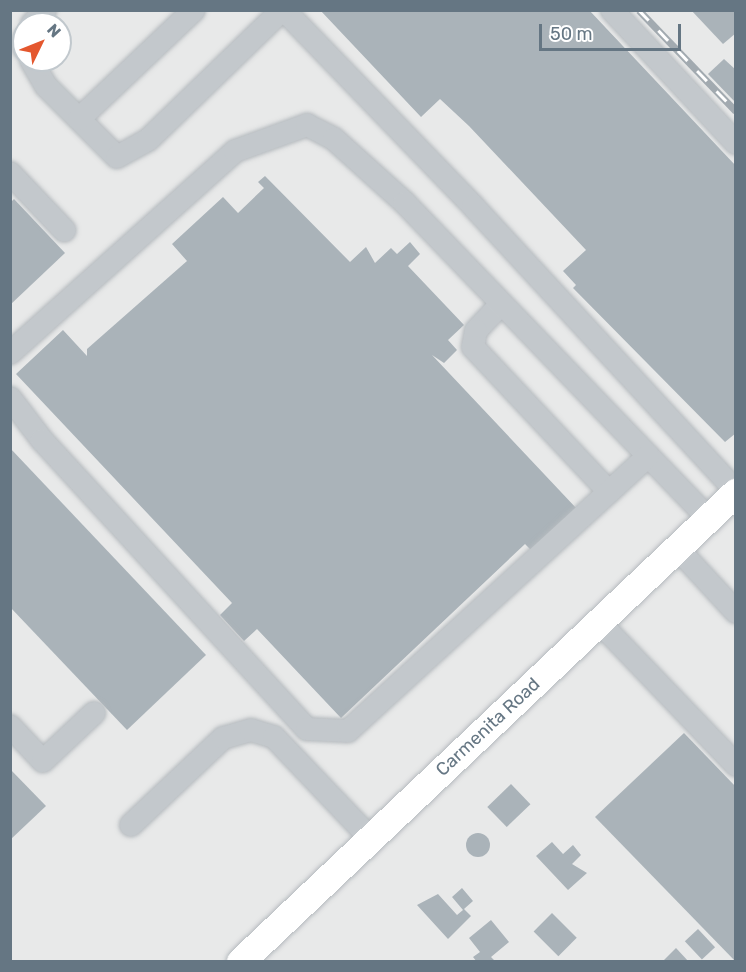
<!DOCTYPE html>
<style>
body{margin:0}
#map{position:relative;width:746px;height:972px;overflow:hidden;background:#fafaf8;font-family:Rubik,sans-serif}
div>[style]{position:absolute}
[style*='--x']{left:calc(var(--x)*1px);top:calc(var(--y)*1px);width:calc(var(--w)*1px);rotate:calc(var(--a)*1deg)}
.built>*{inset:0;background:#e8e9e9}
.building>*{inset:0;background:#aab3b9;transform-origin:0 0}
.round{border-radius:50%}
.roads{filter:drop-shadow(0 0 2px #b5babe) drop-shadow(0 0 2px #b5babe)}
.minor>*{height:22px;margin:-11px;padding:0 11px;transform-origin:11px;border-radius:11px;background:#c3c8cc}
.major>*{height:28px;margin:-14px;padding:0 14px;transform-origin:14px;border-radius:14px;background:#fff}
.rail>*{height:7px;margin-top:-3.5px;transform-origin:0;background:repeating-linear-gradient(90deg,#fff 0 14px,#a2aab0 0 28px);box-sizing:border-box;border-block:2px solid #a2aab0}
span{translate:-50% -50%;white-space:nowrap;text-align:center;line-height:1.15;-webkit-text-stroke:6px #fff;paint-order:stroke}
.street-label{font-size:18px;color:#657683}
.frame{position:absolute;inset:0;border:12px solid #657683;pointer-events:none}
.north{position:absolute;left:12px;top:12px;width:60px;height:60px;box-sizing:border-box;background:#fff;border:2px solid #c1c8cd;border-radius:50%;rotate:47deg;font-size:16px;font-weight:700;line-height:24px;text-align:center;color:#657683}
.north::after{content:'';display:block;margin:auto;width:21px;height:27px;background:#e4572e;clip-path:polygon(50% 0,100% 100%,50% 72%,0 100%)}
.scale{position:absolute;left:539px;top:24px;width:142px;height:27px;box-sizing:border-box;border:3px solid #657683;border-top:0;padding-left:8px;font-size:18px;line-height:21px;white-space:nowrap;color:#657683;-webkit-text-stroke:4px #fff;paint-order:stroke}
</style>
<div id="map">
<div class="built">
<div style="clip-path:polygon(evenodd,11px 11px,735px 11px,735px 961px,11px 961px,11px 11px,24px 24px,60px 24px,60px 60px,24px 60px,24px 24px)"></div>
</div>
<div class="building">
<div style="clip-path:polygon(320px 10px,589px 10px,736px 166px,736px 433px,725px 442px,573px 288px,576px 285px,563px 271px,586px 250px,469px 126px,440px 99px,421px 117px)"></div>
<div style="clip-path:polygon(691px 10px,736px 10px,736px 33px,723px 44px)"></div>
<div style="clip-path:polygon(724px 59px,736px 70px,736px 103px,708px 74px)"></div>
<div style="clip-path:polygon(265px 176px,350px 262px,366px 247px,375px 263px,391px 248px,397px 254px,410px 242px,420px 254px,408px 266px,464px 325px,448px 340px,457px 350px,444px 363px,432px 355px,577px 509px,532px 551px,525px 544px,341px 718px,257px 629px,244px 641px,220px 615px,232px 603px,16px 374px,63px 330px,87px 356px,87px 349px,187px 261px,172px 244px,223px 197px,238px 213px,264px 188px,258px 182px)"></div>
<div style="clip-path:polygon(14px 199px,65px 253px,10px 305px,10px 203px)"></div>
<div style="clip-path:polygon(10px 448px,206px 655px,127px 730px,10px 607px)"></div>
<div style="clip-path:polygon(684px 733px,736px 787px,736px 962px,595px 817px)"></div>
<div style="clip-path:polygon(10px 769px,46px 806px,10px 840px)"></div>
<div style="left:511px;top:784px;width:28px;height:33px;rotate:46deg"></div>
<div class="round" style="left:466px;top:833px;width:24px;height:24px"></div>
<div style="clip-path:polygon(552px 842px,563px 854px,573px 845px,581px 855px,572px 864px,587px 873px,568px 890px,536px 856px)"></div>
<div style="clip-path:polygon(462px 888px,473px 901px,464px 909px,471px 916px,448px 939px,417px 905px,438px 894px,457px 915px,463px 910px,452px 897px)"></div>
<div style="left:552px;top:913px;width:35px;height:26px;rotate:45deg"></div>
<div style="clip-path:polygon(491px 920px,509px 942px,491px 957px,496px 962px,477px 962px,473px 957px,480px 952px,469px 938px)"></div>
<div style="left:698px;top:929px;width:25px;height:18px;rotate:47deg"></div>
<div style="clip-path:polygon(676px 948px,689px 962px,662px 962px)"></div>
</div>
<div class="roads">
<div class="minor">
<div style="--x:284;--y:10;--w:272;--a:46"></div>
<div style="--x:473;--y:206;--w:388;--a:47.3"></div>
<div style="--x:612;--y:10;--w:182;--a:47"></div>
<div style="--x:32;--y:24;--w:19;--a:-47"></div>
<div style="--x:24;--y:39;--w:9;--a:90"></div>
<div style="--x:31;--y:60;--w:30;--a:60"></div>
<div style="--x:46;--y:86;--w:100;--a:45"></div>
<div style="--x:117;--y:157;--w:35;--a:-29"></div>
<div style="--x:148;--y:140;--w:187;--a:-44.1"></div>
<div style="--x:79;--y:119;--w:158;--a:-43.5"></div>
<div style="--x:10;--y:173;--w:79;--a:46.5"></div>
<div style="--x:501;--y:304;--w:37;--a:133"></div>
<div style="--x:476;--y:331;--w:16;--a:101"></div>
<div style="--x:473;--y:347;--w:199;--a:46.8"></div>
<div style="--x:10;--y:353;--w:302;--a:-41.9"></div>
<div style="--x:235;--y:151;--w:77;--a:-19.9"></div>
<div style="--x:307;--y:125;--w:30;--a:27"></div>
<div style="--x:334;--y:139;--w:96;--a:42"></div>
<div style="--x:405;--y:203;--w:437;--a:46.1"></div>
<div style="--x:10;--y:398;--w:53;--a:52.7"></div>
<div style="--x:42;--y:440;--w:392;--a:47.5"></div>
<div style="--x:307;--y:729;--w:41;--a:2.8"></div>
<div style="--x:348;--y:731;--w:407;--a:-42.5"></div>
<div style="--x:677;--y:548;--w:87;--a:47.3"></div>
<div style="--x:599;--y:622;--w:198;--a:46.2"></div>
<div style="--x:10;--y:726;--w:48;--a:46.7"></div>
<div style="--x:43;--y:761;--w:70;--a:-43.3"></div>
<div style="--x:131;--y:825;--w:127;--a:-43.4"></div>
<div style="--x:223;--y:738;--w:29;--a:-16"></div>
<div style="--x:251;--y:730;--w:24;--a:17"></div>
<div style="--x:274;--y:737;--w:141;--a:46.4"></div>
</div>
<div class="major">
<div style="--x:241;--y:962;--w:682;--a:-43.46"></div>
</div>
</div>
<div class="rail">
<div style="--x:639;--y:10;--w:140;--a:46.2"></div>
</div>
<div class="street-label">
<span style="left:488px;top:727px;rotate:-43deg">Carmenita Road</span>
</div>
<div class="frame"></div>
<div class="north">N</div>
<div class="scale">50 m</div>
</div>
